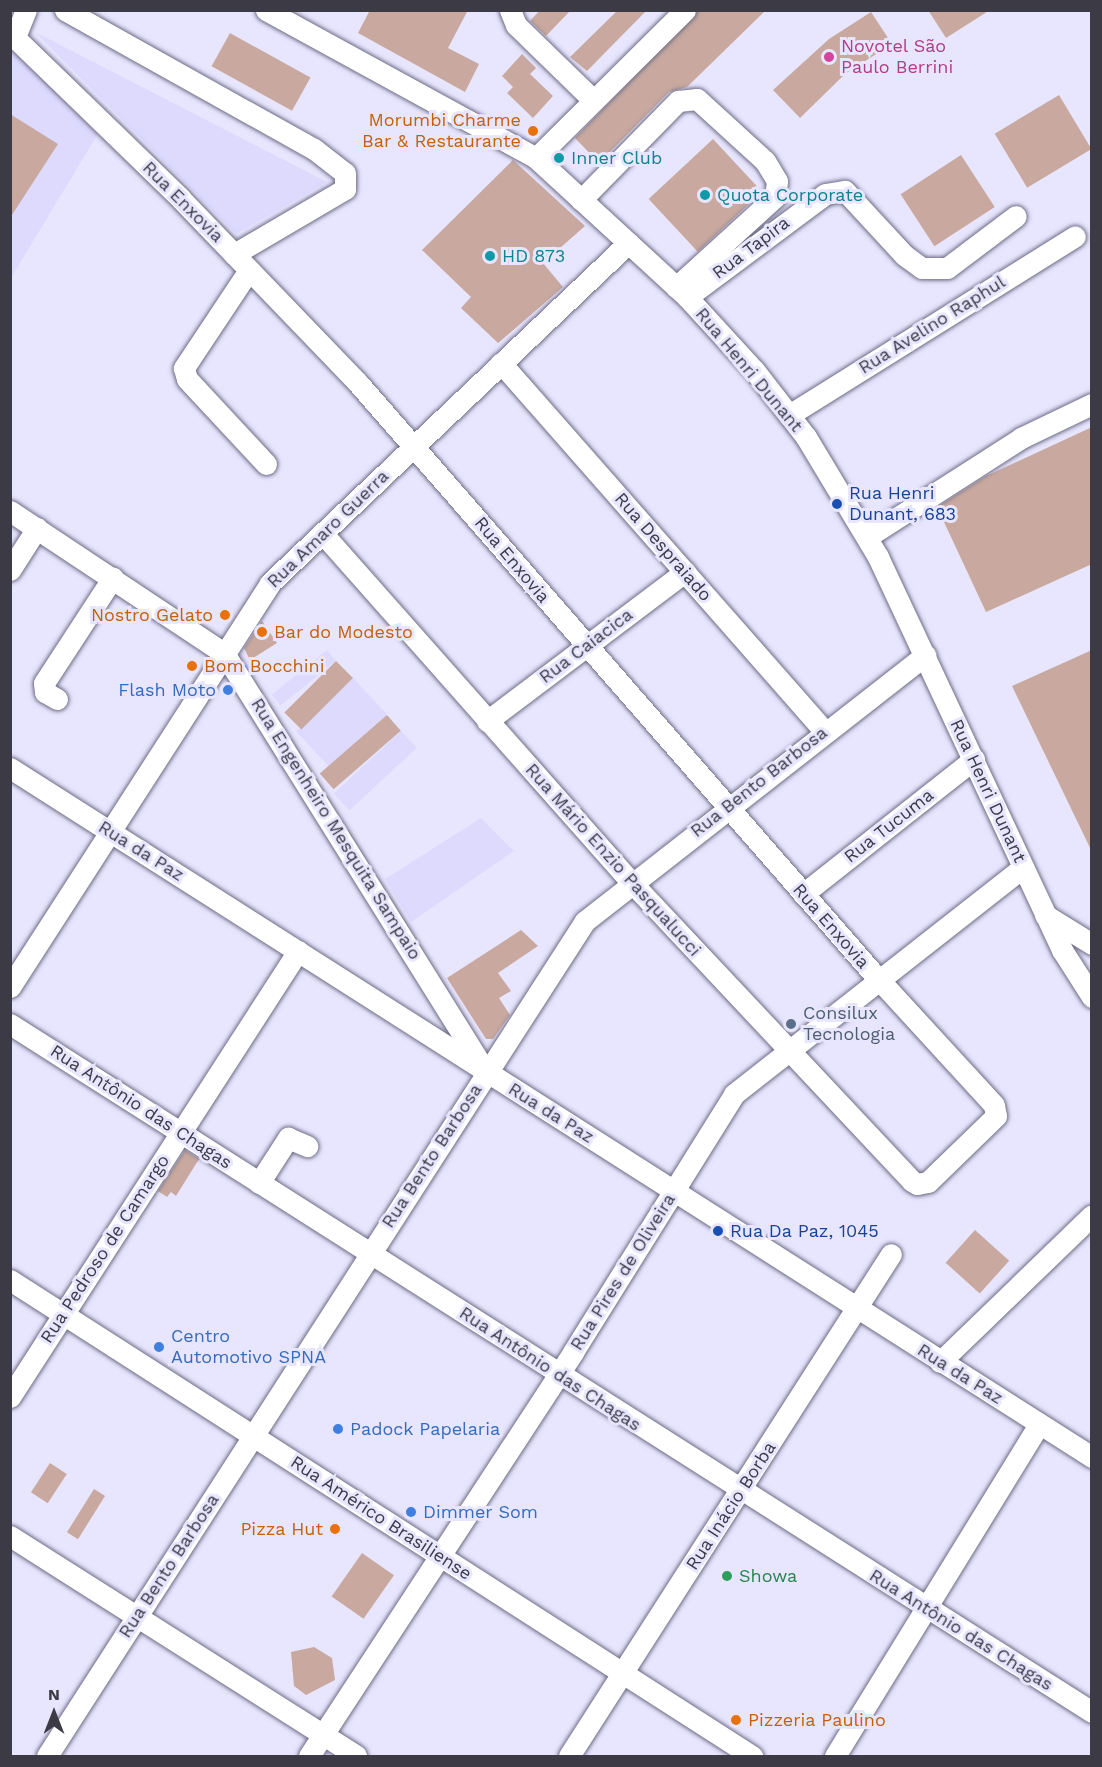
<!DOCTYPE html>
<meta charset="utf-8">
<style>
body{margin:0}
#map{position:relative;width:1102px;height:1767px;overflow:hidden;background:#e8e6fe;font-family:"Work Sans",sans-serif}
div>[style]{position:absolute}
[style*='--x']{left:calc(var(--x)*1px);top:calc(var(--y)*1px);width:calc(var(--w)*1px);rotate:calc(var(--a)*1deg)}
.built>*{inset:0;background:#dddafe;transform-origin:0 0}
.building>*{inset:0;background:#c9a99f;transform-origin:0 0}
.roads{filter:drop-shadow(0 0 2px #6e6b85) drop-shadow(0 0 2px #6e6b85)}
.minor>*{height:21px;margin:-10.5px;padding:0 10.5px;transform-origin:10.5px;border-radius:10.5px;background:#fff}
.dots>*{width:16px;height:16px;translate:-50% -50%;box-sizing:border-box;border:3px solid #e8e6fe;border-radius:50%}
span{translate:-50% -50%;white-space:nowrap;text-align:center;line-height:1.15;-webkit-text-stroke:6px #e8e6fe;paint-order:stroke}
.hotel-label{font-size:18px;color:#b23c85}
.left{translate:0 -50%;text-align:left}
.food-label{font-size:18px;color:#c56008}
.right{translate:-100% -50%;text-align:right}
.culture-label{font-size:18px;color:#0d838f}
.street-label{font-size:18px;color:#3b3a45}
.transit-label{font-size:18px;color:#164399}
.shop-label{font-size:18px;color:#366cbe}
.service-label{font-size:18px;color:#4e5e75}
.leisure-label{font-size:18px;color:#27864d}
.frame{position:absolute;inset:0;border:12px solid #3b3a45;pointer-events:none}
.north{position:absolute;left:24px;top:1683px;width:60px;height:60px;-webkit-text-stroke:4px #e8e6fe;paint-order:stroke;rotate:0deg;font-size:16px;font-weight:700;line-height:24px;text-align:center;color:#3b3a45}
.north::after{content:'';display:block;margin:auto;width:21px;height:27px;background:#3b3a45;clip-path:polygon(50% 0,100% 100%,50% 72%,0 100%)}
</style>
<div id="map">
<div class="built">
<div style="clip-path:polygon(35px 32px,327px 182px,236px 234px)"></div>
<div style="clip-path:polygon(11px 46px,99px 132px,11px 278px)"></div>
<div style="left:327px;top:650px;width:14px;height:71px;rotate:51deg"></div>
<div style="left:353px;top:678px;width:50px;height:78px;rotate:47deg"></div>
<div style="left:401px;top:731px;width:23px;height:92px;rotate:47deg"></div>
<div style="clip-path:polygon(481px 818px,514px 851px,411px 922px,385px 879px)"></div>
</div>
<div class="building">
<div style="clip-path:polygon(370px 10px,468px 10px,448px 48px,479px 64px,465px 92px,358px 33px)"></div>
<div style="clip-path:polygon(540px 10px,571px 10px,546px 36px,530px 21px)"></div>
<div style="clip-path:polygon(618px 10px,647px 10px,587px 71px,570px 57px)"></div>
<div style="clip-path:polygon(698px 10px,766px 10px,687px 87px,669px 92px,599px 163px,575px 138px)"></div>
<div style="clip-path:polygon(928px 10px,990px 10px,946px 38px)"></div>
<div style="clip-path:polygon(871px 12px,892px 44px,845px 74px,800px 118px,773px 90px,829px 39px)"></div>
<div style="left:230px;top:33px;width:92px;height:38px;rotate:29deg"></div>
<div style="clip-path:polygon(522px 54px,536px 68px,530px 74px,553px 96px,533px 118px,507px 93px,513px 87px,502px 76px)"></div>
<div style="left:1059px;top:95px;width:63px;height:75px;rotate:59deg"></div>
<div style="clip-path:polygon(10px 114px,58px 144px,10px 218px)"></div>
<div style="left:713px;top:139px;width:72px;height:88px;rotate:47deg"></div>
<div style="left:961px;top:155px;width:62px;height:72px;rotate:57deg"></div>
<div style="clip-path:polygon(513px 160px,585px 226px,543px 263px,563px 287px,498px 343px,461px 308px,471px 297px,422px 250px)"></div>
<div style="clip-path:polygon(1092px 427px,1092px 564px,986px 612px,937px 507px,986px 476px)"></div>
<div style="clip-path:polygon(262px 621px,277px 643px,250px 660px,244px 648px)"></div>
<div style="clip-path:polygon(1092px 650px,1092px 852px,1012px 686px)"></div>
<div style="left:336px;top:661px;width:24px;height:73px;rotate:45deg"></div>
<div style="left:387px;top:715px;width:21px;height:89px;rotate:49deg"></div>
<div style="clip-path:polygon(521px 930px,538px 946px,498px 973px,511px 991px,499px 998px,510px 1015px,493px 1039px,486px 1039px,447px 978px)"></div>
<div style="clip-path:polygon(185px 1150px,199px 1159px,176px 1196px,171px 1192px,167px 1197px,158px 1191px)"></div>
<div style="left:975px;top:1230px;width:46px;height:44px;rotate:42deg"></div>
<div style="left:50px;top:1463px;width:20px;height:35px;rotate:33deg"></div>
<div style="left:94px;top:1489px;width:13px;height:51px;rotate:32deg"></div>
<div style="left:362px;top:1553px;width:39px;height:53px;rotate:35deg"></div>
<div style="clip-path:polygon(314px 1647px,332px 1658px,335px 1680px,306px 1695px,294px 1686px,291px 1652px)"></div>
</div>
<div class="roads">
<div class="minor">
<div style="--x:65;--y:10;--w:285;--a:29.2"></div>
<div style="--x:314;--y:149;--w:39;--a:38"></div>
<div style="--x:345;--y:173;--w:16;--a:90"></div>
<div style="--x:345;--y:189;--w:129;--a:149.6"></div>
<div style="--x:266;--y:10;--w:308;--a:28.7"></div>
<div style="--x:536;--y:158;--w:205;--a:42.6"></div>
<div style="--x:687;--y:297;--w:99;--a:47.5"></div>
<div style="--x:754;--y:370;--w:85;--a:52.2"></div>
<div style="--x:806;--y:437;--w:140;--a:59"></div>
<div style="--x:878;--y:557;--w:434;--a:64.9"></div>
<div style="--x:1062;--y:950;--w:56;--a:57.4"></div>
<div style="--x:510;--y:10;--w:16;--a:68"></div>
<div style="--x:516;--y:25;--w:106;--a:44.2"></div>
<div style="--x:10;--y:33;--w:238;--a:44.1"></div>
<div style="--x:181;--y:199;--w:255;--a:46.1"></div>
<div style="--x:358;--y:383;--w:782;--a:48.89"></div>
<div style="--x:872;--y:972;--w:180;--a:47.5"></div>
<div style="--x:994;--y:1105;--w:11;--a:80"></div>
<div style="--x:996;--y:1116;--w:95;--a:135.9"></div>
<div style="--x:928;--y:1182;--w:11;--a:170"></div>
<div style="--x:917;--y:1184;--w:6;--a:-149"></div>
<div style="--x:912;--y:1181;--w:410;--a:-133.2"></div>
<div style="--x:631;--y:882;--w:466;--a:-131.5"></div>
<div style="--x:15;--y:37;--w:29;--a:-68"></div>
<div style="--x:536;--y:158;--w:210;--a:-44.8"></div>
<div style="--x:581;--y:200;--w:139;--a:-45.6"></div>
<div style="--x:678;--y:101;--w:19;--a:-6"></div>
<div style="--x:697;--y:99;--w:92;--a:42.4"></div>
<div style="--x:765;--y:161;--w:23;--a:59"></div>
<div style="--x:777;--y:181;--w:16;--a:97"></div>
<div style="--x:775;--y:197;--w:134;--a:137.7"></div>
<div style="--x:249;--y:270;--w:118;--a:123.6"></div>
<div style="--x:184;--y:368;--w:11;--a:75"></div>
<div style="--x:187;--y:379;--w:116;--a:47.1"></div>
<div style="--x:687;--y:297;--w:172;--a:-36.7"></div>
<div style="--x:825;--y:194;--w:20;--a:-9"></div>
<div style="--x:845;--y:191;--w:87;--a:47.3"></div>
<div style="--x:904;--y:255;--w:22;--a:36"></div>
<div style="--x:922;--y:268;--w:25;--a:0"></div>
<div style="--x:947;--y:268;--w:86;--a:-37"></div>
<div style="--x:501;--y:363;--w:490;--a:48.7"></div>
<div style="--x:789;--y:415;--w:337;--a:-32"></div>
<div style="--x:10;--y:511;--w:257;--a:33.6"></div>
<div style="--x:224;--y:653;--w:487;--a:58"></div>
<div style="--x:867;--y:537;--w:183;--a:-32.7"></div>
<div style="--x:1021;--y:438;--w:79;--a:-25.6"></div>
<div style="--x:10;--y:570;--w:50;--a:-57.3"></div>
<div style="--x:57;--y:699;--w:14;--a:-150"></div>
<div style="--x:45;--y:692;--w:9;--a:-96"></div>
<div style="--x:44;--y:683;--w:126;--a:-56.9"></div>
<div style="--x:487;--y:721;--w:248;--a:-37"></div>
<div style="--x:10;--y:768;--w:1283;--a:32.49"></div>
<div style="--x:803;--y:894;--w:218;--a:-38.3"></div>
<div style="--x:1045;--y:915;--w:55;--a:31.7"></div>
<div style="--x:10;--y:987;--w:480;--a:-57.2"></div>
<div style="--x:270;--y:583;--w:494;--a:-43.5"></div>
<div style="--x:10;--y:1024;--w:1282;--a:32.45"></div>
<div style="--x:259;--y:1183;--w:54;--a:-57.2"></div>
<div style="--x:288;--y:1138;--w:21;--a:23"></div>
<div style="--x:10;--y:1280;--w:882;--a:32.68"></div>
<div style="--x:940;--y:1362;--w:211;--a:-44"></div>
<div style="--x:10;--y:1397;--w:531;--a:-57.15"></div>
<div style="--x:10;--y:1536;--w:410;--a:32.4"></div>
<div style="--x:47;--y:1756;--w:993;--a:-57.21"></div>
<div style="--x:585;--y:921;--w:432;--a:-38"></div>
<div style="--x:309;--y:1756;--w:483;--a:-56.8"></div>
<div style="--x:573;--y:1352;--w:304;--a:-58"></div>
<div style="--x:734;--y:1094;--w:367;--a:-38.1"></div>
<div style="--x:569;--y:1756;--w:596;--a:-57.32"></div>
<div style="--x:835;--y:1756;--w:390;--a:-58.4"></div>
</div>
</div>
<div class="dots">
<div style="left:829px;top:57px;background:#d1479c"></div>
<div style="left:533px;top:131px;background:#e8710a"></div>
<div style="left:559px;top:158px;background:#0f9aa8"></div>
<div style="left:705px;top:195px;background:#0f9aa8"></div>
<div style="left:490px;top:256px;background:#0f9aa8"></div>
<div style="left:837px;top:504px;background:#1a4fb4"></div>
<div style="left:225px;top:615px;background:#e8710a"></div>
<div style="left:262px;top:632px;background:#e8710a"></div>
<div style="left:192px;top:666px;background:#e8710a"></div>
<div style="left:228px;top:690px;background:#3f7fe0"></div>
<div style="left:791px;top:1024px;background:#5c6f8a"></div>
<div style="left:718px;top:1231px;background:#1a4fb4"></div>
<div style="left:159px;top:1347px;background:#3f7fe0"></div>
<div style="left:338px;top:1429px;background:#3f7fe0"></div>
<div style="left:411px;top:1512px;background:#3f7fe0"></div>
<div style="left:335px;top:1529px;background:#e8710a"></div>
<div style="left:727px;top:1576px;background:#2e9e5b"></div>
<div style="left:736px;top:1720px;background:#e8710a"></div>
</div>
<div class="hotel-label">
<span class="left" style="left:841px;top:57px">Novotel São<br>Paulo Berrini</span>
</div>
<div class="food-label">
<span class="right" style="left:521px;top:131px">Morumbi Charme<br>Bar &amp; Restaurante</span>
<span class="right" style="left:213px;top:615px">Nostro Gelato</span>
<span class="left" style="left:274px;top:632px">Bar do Modesto</span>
<span class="left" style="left:204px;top:666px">Bom Bocchini</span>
<span class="right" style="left:323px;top:1529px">Pizza Hut</span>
<span class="left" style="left:748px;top:1720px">Pizzeria Paulino</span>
</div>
<div class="culture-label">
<span class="left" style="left:571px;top:158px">Inner Club</span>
<span class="left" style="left:717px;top:195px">Quota Corporate</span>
<span class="left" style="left:502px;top:256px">HD 873</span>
</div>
<div class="street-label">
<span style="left:183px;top:202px;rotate:45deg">Rua Enxovia</span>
<span style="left:751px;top:248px;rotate:-37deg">Rua Tapira</span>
<span style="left:932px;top:325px;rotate:-32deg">Rua Avelino Raphul</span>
<span style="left:749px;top:370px;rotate:50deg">Rua Henri Dunant</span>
<span style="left:328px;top:529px;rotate:-44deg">Rua Amaro Guerra</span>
<span style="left:663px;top:547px;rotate:49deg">Rua Despraiado</span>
<span style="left:512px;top:560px;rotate:50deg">Rua Enxovia</span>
<span style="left:586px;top:646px;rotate:-37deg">Rua Caiacica</span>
<span style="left:759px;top:782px;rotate:-38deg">Rua Bento Barbosa</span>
<span style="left:988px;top:791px;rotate:65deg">Rua Henri Dunant</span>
<span style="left:889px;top:826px;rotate:-38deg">Rua Tucuma</span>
<span style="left:336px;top:829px;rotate:58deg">Rua Engenheiro Mesquita Sampaio</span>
<span style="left:141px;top:851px;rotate:32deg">Rua da Paz</span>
<span style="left:613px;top:860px;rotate:48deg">Rua Mário Enzio Pasqualucci</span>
<span style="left:831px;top:926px;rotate:49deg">Rua Enxovia</span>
<span style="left:141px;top:1107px;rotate:33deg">Rua Antônio das Chagas</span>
<span style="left:551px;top:1113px;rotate:32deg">Rua da Paz</span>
<span style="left:432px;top:1156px;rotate:-57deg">Rua Bento Barbosa</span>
<span style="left:105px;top:1249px;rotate:-57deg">Rua Pedroso de Camargo</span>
<span style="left:623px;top:1272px;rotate:-58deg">Rua Pires de Oliveira</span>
<span style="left:550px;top:1369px;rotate:33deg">Rua Antônio das Chagas</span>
<span style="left:960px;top:1374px;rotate:32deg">Rua da Paz</span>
<span style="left:731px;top:1506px;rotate:-57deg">Rua Inácio Borba</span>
<span style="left:381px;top:1518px;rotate:33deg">Rua Américo Brasiliense</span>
<span style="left:169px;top:1566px;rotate:-57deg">Rua Bento Barbosa</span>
<span style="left:961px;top:1630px;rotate:32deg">Rua Antônio das Chagas</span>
</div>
<div class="transit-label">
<span class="left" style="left:849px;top:504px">Rua Henri<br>Dunant, 683</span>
<span class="left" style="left:730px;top:1231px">Rua Da Paz, 1045</span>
</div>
<div class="shop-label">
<span class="right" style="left:216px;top:690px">Flash Moto</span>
<span class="left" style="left:171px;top:1347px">Centro<br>Automotivo SPNA</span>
<span class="left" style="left:350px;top:1429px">Padock Papelaria</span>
<span class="left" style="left:423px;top:1512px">Dimmer Som</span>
</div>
<div class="service-label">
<span class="left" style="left:803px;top:1024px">Consilux<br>Tecnologia</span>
</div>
<div class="leisure-label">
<span class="left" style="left:739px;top:1576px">Showa</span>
</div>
<div class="frame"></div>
<div class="north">N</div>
</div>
